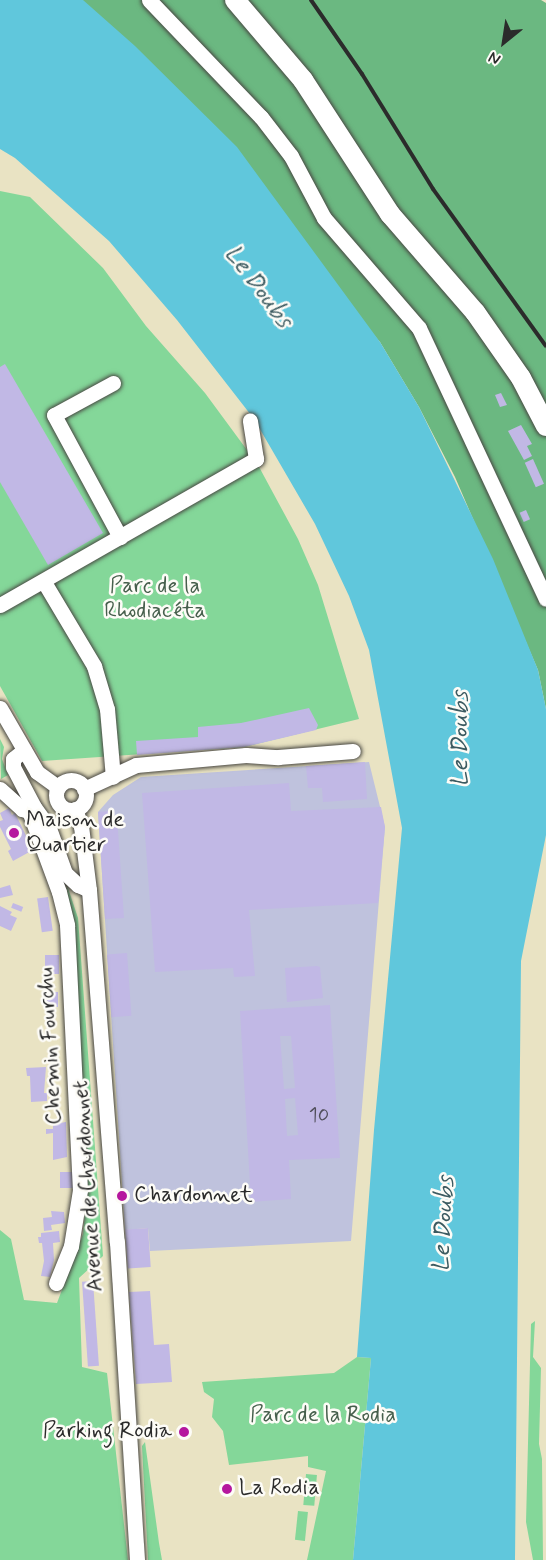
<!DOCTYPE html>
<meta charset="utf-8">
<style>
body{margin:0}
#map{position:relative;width:546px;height:1560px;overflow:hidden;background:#e9e3c3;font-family:Mynerve,sans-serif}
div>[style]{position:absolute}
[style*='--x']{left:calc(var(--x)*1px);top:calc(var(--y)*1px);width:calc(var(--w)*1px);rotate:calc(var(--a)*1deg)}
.industrial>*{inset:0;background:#bfc2dd}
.green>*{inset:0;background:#84d799;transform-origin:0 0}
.forest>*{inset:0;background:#6bb881}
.water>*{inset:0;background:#60c7dc}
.building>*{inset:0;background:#c1b8e5;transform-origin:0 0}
.roads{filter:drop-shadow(0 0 2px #484742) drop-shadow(0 0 2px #484742)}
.minor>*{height:15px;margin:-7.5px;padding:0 7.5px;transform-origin:7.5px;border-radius:7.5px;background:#fff}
.minor>.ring{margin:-7.5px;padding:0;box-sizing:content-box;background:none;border:15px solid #fff;border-radius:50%}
.major>*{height:20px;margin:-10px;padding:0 10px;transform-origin:10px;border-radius:10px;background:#fff}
.rail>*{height:4px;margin:-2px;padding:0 2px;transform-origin:2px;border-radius:2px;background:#2b2b2b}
.dots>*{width:16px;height:16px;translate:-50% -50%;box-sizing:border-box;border:3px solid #fdfcf7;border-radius:50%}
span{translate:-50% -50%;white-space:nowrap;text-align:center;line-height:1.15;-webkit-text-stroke:5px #fdfcf7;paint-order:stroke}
.number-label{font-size:20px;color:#504e5a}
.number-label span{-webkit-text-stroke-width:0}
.park-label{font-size:22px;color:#465f4c}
.poi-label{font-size:22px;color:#2b2b2b}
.left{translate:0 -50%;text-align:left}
.right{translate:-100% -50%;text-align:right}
.street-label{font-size:22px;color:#2b2b2b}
.water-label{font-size:24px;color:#3b5a60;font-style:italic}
.north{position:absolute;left:474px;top:12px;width:60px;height:60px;-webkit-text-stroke:4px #fdfcf7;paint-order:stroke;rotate:210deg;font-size:16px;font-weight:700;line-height:24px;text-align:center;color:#2b2b2b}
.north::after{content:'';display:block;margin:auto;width:21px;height:27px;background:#2b2b2b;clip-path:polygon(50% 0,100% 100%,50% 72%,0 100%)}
</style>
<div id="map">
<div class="industrial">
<div style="clip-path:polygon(369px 762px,385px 827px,351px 1241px,150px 1251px,148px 1228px,125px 1230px,98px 812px,113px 795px,141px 777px)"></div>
</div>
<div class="green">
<div style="clip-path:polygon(0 191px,30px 197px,103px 268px,146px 326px,205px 393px,258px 465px,298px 539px,318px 585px,359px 719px,244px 747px,42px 761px,0 686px)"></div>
<div style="clip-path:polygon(0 739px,4px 747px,2px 759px,8px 775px,1px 779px)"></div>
<div style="clip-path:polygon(66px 882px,78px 918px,103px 1256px,79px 1278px,82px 1367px,107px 1373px,128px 1560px,0 1560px,0 1230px,11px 1239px,24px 1300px,57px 1303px,83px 1234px,88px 1177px,74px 943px)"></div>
<div style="clip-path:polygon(535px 1321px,533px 1357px,541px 1368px,539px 1444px,542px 1459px,543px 1560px,533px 1560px,526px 1522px,531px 1324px)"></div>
<div style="clip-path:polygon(357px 1357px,371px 1358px,353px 1560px,307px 1560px,326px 1471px,308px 1467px,308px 1456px,229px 1465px,223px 1431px,212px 1417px,214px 1399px,204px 1392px,202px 1382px,334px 1373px)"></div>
<div style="clip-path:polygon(145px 1442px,159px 1543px,162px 1560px,148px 1560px,142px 1446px)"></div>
<div style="left:306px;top:1474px;width:11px;height:31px;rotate:5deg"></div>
<div style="left:298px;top:1511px;width:10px;height:29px;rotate:6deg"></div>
</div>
<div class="forest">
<div style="clip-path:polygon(82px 0,541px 0,546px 3px,546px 709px,538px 670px,455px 477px,419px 407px,380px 342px)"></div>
</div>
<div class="water">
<div style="clip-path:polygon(0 0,83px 0,135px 46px,237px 147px,380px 342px,419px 407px,493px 559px,538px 670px,546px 709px,546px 835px,521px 961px,515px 1560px,353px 1560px,371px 1358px,357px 1357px,374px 1130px,402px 828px,369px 650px,349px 596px,315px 524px,254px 419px,177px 320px,109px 241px,15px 158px,0 149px)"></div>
</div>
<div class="building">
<div style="clip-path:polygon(5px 364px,103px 533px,48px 565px,0 482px,0 367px)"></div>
<div style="clip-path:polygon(501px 393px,507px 405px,500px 407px,495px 395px)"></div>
<div style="clip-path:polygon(521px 425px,532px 444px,527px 446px,532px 456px,524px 460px,508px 431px)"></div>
<div style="left:533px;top:459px;width:27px;height:9px;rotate:66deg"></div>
<div style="left:526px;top:510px;width:10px;height:7px;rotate:66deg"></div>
<div style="clip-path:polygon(309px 708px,318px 725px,316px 730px,244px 747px,137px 755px,136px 741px,198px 737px,198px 727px,241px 723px)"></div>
<div style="clip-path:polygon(365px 762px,367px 799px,323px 802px,322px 788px,308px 788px,306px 766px)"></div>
<div style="clip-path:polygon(289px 783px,291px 811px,381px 807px,385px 827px,378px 903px,249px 910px,255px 976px,234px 977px,233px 968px,155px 972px,142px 793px)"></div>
<div style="clip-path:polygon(9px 808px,12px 815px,15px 813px,33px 850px,13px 861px,8px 851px,11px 849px,0 827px,0 821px,3px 820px,0 813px)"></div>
<div style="clip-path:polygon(109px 811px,109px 816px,117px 816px,124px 918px,105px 919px,98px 812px)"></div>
<div style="clip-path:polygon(10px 885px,13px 895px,0 898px,0 888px)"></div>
<div style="left:48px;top:897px;width:34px;height:11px;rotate:82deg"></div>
<div style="left:13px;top:903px;width:11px;height:5px;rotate:22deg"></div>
<div style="clip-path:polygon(0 906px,12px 912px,10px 915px,17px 918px,11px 931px,0 926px)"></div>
<div style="left:127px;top:953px;width:63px;height:20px;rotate:86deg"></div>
<div style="left:59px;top:955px;width:19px;height:14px;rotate:90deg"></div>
<div style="clip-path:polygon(317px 966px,320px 967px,323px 998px,287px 1002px,285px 968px)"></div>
<div style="left:45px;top:992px;width:13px;height:15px"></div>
<div style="clip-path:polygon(evenodd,330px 1005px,340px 1158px,289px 1160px,291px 1199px,251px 1202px,240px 1011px,330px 1005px,280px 1036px,291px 1036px,295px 1088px,284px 1089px,280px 1036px,330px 1005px,295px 1098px,298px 1135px,287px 1136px,285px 1099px,295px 1098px)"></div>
<div style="clip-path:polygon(46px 1067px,44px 1093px,47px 1093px,47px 1101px,31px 1102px,30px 1076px,27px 1076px,26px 1068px)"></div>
<div style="clip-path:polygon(66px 1122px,67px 1157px,53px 1160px,53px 1133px,46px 1134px,46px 1129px,53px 1129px,53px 1124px)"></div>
<div style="left:60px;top:1172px;width:13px;height:16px"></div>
<div style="clip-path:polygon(51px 1211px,64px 1212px,65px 1223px,51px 1225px,52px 1230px,44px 1231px,43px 1218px,52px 1217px)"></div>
<div style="left:148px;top:1228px;width:39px;height:23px;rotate:86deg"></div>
<div style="clip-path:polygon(59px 1231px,60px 1242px,53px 1243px,54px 1260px,50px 1277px,41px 1276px,44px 1261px,42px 1243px,39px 1243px,38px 1237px,41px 1237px,41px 1233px)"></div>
<div style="left:93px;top:1281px;width:85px;height:11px;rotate:86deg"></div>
<div style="clip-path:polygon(150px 1291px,154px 1345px,169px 1344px,172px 1382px,136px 1384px,129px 1292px)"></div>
</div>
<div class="roads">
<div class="minor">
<div style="--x:149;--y:0;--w:162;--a:46.3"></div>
<div style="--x:261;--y:117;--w:49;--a:52.4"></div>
<div style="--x:291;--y:156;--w:70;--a:62"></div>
<div style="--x:324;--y:218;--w:145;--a:49.2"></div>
<div style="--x:419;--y:328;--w:299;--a:64.9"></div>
<div style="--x:113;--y:383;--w:67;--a:151.5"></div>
<div style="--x:54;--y:415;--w:139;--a:61.6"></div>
<div style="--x:44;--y:582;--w:98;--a:59.2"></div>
<div style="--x:94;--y:666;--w:45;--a:73.2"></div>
<div style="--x:107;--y:709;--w:68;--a:85"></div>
<div style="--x:0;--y:605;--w:295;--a:-29.7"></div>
<div style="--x:256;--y:459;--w:39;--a:-99"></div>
<div style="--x:0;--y:708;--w:74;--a:60"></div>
<div style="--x:37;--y:772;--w:26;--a:36"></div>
<div style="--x:24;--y:750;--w:14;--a:141"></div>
<div style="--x:13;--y:759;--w:8;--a:90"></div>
<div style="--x:13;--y:767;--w:45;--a:62.3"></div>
<div style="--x:34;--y:807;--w:26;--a:54"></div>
<div style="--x:49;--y:828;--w:48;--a:70.4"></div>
<div style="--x:65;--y:873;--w:18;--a:43"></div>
<div style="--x:78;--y:885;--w:12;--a:24"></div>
<div class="ring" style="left:56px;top:780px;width:15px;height:15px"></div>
<div style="--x:0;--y:789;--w:30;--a:42"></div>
<div style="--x:22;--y:809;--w:7;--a:16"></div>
<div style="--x:84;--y:789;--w:57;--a:-24.8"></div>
<div style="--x:136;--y:765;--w:110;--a:-5.2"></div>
<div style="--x:246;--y:755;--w:32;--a:4"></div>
<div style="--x:278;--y:757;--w:75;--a:-4.6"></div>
<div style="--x:75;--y:809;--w:18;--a:71"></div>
<div style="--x:81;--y:826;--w:64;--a:82.9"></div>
<div style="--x:89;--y:890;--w:353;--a:85.5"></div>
<div style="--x:117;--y:1242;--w:319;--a:86.4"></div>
<div style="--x:29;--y:811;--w:86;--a:69.7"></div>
<div style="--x:59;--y:892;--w:34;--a:76"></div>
<div style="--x:67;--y:925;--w:265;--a:87.2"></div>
<div style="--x:80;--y:1190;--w:57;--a:99.1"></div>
<div style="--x:71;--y:1246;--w:40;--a:112"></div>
</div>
<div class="major">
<div style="--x:235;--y:0;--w:105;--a:49.6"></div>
<div style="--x:303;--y:80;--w:160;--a:57"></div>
<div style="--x:390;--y:214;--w:130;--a:49.1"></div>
<div style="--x:475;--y:312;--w:80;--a:55.1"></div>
<div style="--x:521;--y:378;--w:54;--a:62.5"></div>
</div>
</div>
<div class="rail">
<div style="--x:311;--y:0;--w:90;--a:55.4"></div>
<div style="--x:362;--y:74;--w:135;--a:58.3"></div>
<div style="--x:433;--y:189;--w:193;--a:54.3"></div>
</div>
<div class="dots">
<div style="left:14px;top:833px;background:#b5179e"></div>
<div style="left:122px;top:1196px;background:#b5179e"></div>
<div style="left:184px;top:1432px;background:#b5179e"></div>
<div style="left:227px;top:1489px;background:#b5179e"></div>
</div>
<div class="number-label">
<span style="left:319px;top:1115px">10</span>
</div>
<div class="park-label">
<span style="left:155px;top:599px">Parc de la<br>Rhodiacéta</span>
<span style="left:323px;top:1416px">Parc de la Rodia</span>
</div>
<div class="poi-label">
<span class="left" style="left:26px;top:833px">Maison de<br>Quartier</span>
<span class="left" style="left:134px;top:1196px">Chardonnet</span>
<span class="right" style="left:172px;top:1432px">Parking Rodia</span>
<span class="left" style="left:239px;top:1489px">La Rodia</span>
</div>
<div class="street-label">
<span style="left:51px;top:1046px;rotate:-93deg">Chemin Fourchu</span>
<span style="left:89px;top:1186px;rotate:-94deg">Avenue de Chardonnet</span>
</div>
<div class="water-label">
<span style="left:258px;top:287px;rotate:53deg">Le Doubs</span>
<span style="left:461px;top:739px;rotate:-90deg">Le Doubs</span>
<span style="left:444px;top:1224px;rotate:-87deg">Le Doubs</span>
</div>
<div class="north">N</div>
</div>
